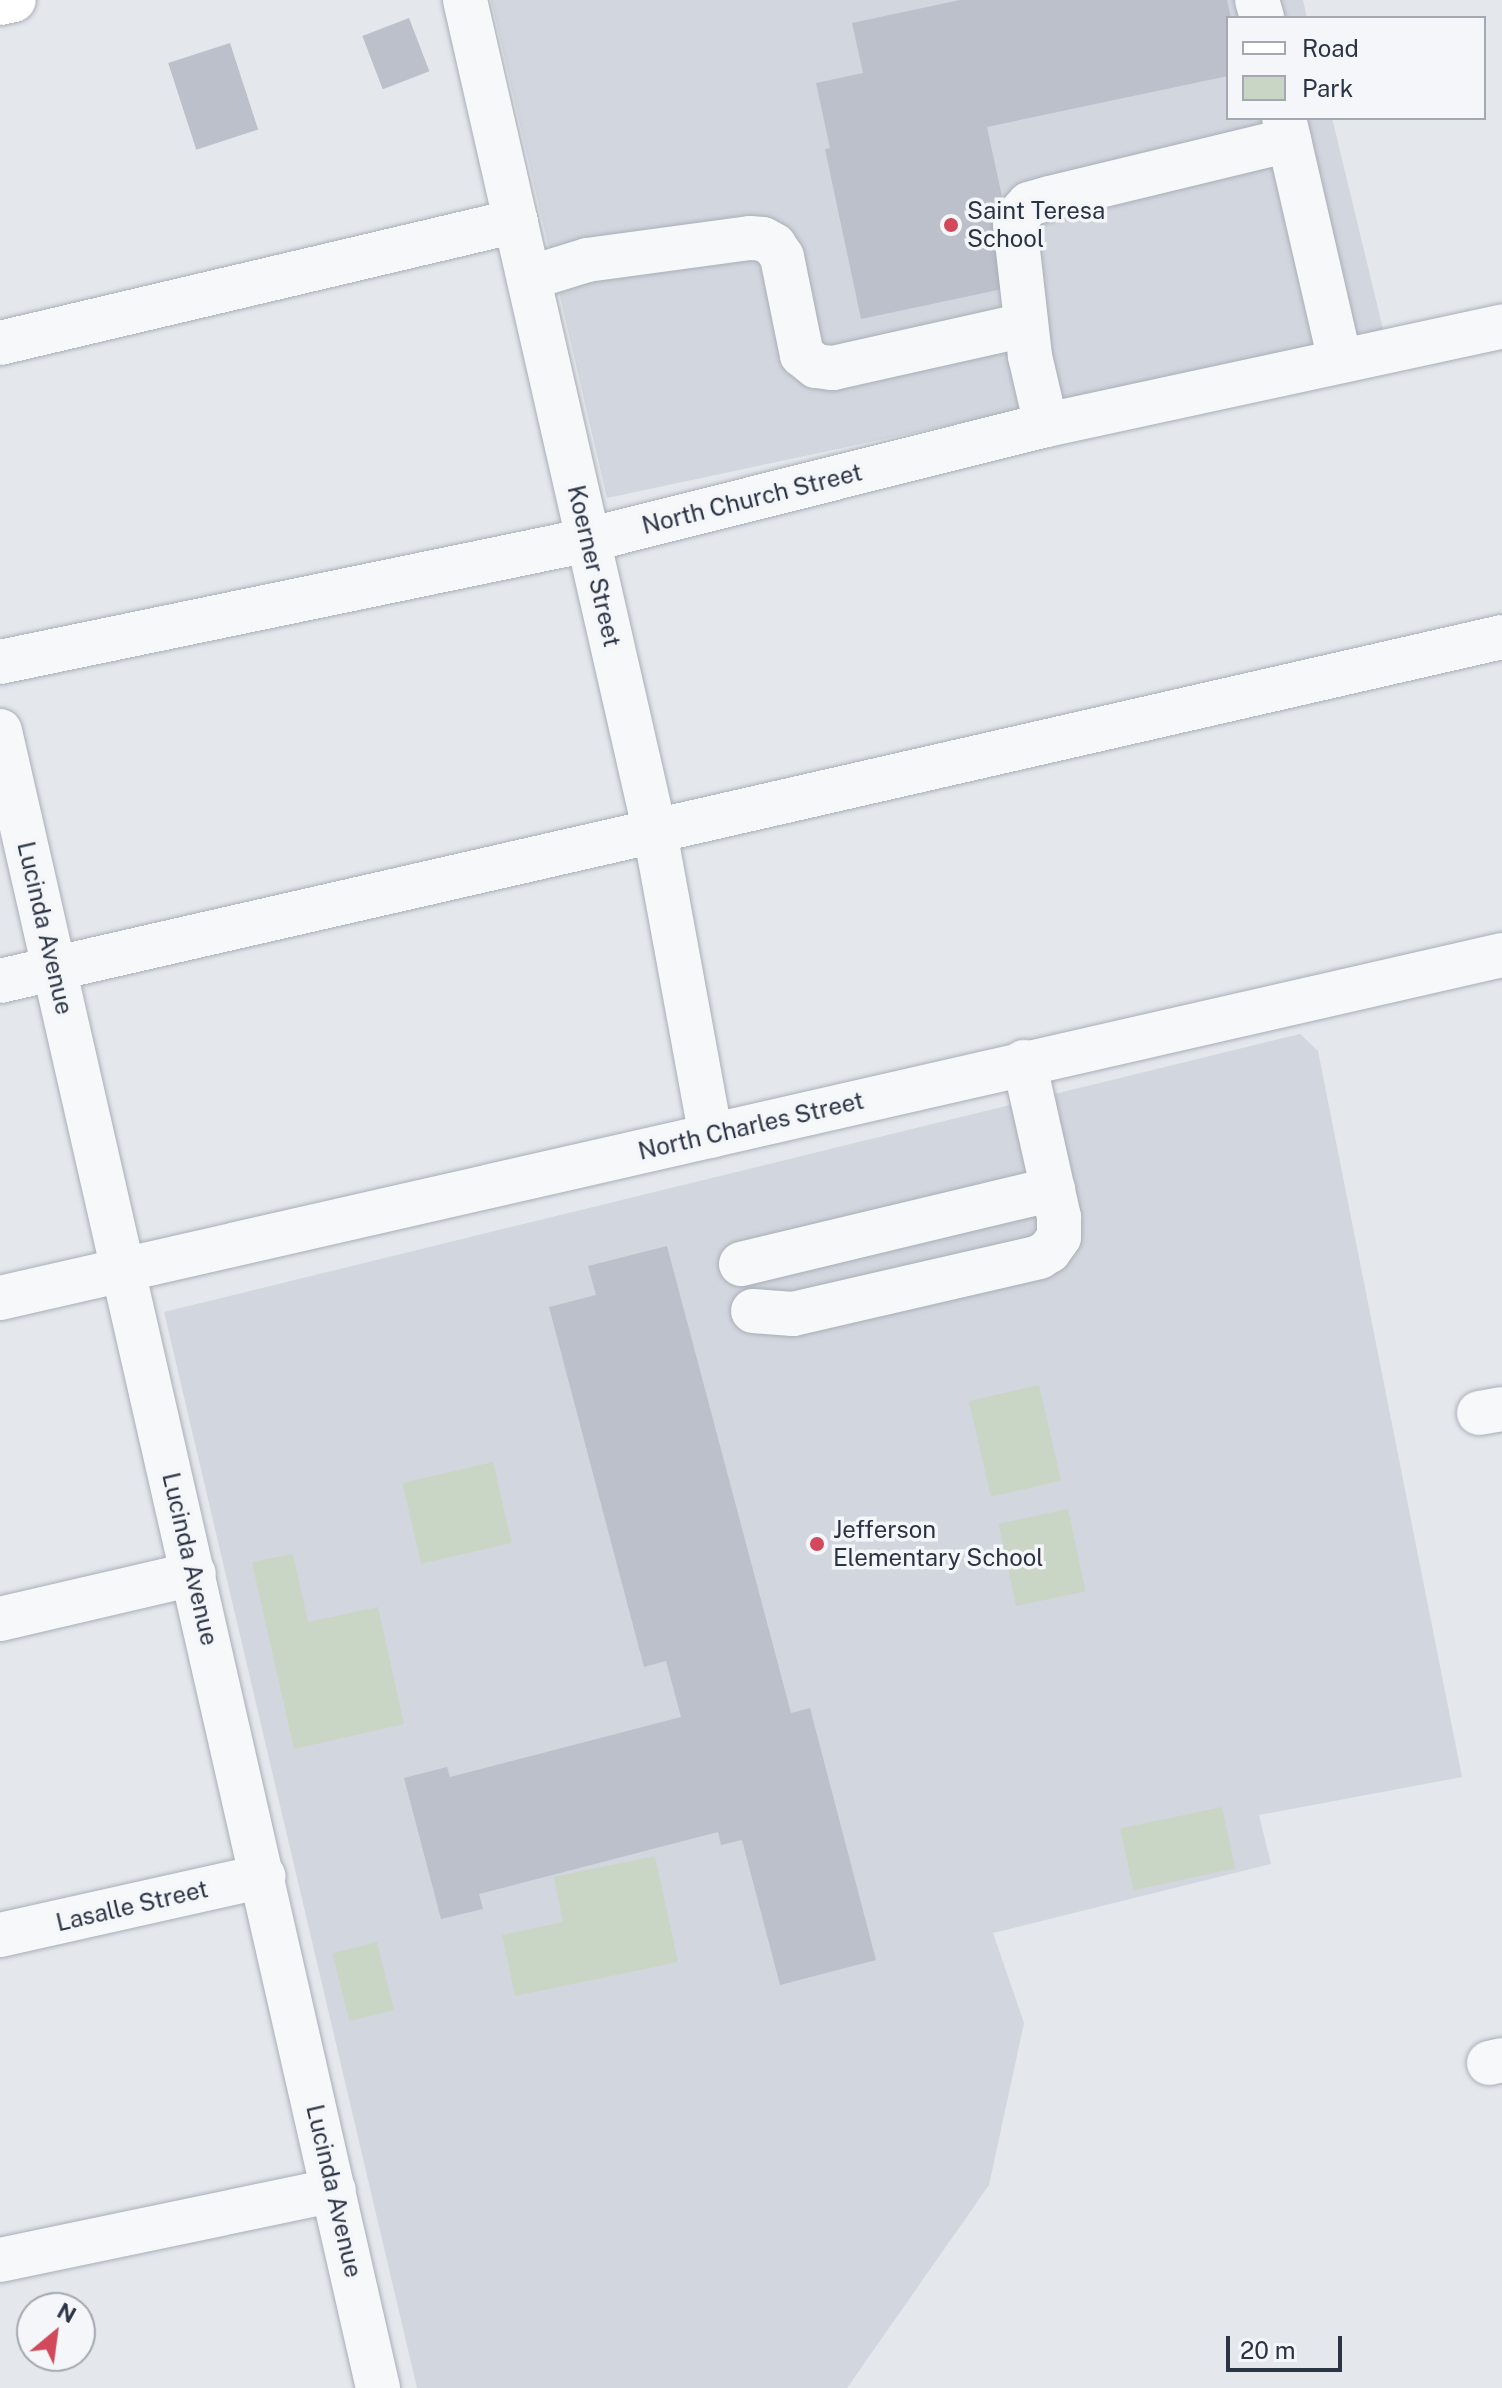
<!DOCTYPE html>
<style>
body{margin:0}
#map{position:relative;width:1502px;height:2388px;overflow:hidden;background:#e4e7ec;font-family:"Public Sans",sans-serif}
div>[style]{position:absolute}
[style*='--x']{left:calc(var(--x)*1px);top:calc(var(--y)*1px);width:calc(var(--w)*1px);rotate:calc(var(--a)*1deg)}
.built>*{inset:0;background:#d2d6de}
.green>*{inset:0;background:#c9d6c5;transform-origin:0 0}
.building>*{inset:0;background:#bbc0ca;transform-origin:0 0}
.roads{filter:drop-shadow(0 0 2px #a9aeb7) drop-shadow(0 0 2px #a9aeb7)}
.minor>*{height:44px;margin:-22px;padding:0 22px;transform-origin:22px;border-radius:22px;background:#f7f8fa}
.major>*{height:44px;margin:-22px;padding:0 22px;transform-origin:22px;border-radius:22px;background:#fff}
.dots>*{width:22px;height:22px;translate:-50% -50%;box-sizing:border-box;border:4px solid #f4f6f9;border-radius:50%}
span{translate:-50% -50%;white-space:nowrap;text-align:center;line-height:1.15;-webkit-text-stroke:7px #f4f6f9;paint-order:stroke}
.poi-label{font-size:24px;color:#2b3445}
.left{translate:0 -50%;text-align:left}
.street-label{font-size:24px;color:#2b3445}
.legend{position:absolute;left:1226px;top:16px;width:260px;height:104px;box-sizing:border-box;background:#f4f6f9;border:2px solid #a4a8b1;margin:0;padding:10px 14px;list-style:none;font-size:24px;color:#2b3445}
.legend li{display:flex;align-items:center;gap:16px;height:40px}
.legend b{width:40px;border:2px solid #a4a8b1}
.north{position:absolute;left:16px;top:2292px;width:80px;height:80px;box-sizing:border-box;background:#f4f6f9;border:2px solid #a4a8b1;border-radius:50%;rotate:29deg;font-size:22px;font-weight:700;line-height:32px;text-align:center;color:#2b3445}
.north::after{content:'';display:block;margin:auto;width:28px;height:36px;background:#d1495b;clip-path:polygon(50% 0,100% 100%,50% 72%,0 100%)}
.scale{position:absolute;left:1226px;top:2336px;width:116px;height:36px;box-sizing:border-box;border:4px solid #2b3445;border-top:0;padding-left:10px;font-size:24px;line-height:28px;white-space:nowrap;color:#2b3445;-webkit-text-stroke:6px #f4f6f9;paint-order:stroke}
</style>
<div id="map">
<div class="built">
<div style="clip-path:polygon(491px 0,1303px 0,1307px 18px,1228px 18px,1228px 118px,1332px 118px,1384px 333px,607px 498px)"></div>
<div style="clip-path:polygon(1300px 1034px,1318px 1051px,1462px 1777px,1259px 1815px,1271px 1864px,993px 1933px,1024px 2023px,989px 2185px,847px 2388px,417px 2388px,164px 1312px)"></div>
</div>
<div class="green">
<div style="left:1039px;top:1385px;width:98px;height:72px;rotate:77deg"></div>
<div style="left:493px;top:1462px;width:83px;height:93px;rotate:77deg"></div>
<div style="left:1068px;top:1509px;width:84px;height:71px;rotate:78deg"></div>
<div style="clip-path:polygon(293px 1554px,308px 1622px,378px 1607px,404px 1724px,294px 1749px,252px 1562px)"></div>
<div style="left:1222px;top:1807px;width:63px;height:104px;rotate:78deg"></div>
<div style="clip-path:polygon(655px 1856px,678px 1962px,515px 1996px,502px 1935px,563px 1922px,554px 1877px)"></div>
<div style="left:377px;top:1942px;width:70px;height:46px;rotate:76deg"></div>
</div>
<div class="building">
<div style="clip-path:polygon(960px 0,1227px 0,1231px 18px,1228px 18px,1228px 76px,987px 127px,1021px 285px,861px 319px,825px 149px,830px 148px,816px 83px,863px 73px,852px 23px)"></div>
<div style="left:409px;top:18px;width:57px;height:50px;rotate:69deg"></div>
<div style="left:230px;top:43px;width:91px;height:65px;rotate:72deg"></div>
<div style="clip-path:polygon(667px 1246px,791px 1713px,810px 1708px,876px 1960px,780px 1985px,742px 1840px,721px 1845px,718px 1832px,479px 1894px,483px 1909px,441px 1919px,404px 1778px,447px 1767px,450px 1777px,681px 1717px,666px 1661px,644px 1667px,549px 1307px,596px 1295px,588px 1266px)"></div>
</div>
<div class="roads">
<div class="minor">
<div style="--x:465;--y:0;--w:853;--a:77.14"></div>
<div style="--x:655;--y:832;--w:309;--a:79.6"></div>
<div style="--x:1257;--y:0;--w:19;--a:74"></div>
<div style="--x:1284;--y:118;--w:248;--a:77"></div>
<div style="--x:529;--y:278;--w:61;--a:-17.2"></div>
<div style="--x:587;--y:260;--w:164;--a:-7.7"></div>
<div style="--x:750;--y:238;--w:13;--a:4"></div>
<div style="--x:763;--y:239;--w:13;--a:29"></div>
<div style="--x:774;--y:245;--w:14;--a:56"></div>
<div style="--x:782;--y:257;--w:100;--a:78.5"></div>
<div style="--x:802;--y:355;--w:18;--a:38"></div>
<div style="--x:816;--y:366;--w:17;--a:7"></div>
<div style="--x:833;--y:368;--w:198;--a:-12.6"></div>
<div style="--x:0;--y:343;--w:530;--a:-13.3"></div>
<div style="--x:1046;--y:425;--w:71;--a:-103.1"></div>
<div style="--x:1030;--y:356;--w:133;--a:-96.5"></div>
<div style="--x:1015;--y:224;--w:13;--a:-61"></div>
<div style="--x:1021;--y:213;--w:12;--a:-48"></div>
<div style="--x:1029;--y:204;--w:22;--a:-16"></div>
<div style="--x:1050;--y:198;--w:246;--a:-13.6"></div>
<div style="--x:0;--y:662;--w:601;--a:-11.72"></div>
<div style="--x:588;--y:540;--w:472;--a:-14.1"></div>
<div style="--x:1046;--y:425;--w:467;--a:-12.2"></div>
<div style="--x:0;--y:731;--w:1700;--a:77.15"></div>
<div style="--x:0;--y:981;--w:1541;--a:-12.9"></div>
<div style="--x:741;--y:1264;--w:321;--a:-13.5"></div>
<div style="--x:0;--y:1298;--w:1541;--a:-12.86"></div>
<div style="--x:753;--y:1311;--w:40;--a:4.3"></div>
<div style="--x:793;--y:1314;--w:253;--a:-13"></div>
<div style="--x:1039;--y:1257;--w:12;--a:-31"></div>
<div style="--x:1049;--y:1251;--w:17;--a:-54"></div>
<div style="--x:1059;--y:1237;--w:20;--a:-90"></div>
<div style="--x:1059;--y:1217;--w:159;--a:-102.7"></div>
<div style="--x:1479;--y:1413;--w:23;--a:-10"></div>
<div style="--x:0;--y:1619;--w:199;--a:-13.1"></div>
<div style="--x:0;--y:1935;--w:270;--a:-12.6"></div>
<div style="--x:1489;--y:2063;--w:13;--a:-13"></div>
<div style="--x:0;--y:2260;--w:341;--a:-11.8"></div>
</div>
<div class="major">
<div style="--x:0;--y:3;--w:14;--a:-12"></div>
</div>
</div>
<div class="dots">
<div style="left:951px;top:225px;background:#d1495b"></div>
<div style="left:817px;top:1544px;background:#d1495b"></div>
</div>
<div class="poi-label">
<span class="left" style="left:967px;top:225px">Saint Teresa<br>School</span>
<span class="left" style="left:833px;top:1544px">Jefferson<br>Elementary School</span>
</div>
<div class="street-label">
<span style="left:752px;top:499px;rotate:-14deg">North Church Street</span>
<span style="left:594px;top:566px;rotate:77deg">Koerner Street</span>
<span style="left:45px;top:928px;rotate:77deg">Lucinda Avenue</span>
<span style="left:751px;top:1126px;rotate:-13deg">North Charles Street</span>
<span style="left:190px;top:1559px;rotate:77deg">Lucinda Avenue</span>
<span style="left:132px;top:1906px;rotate:-13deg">Lasalle Street</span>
<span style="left:334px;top:2191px;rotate:77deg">Lucinda Avenue</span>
</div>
<ul class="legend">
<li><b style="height:10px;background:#fff"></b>Road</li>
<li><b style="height:22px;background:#c9d6c5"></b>Park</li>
</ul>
<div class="north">N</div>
<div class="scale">20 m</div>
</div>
